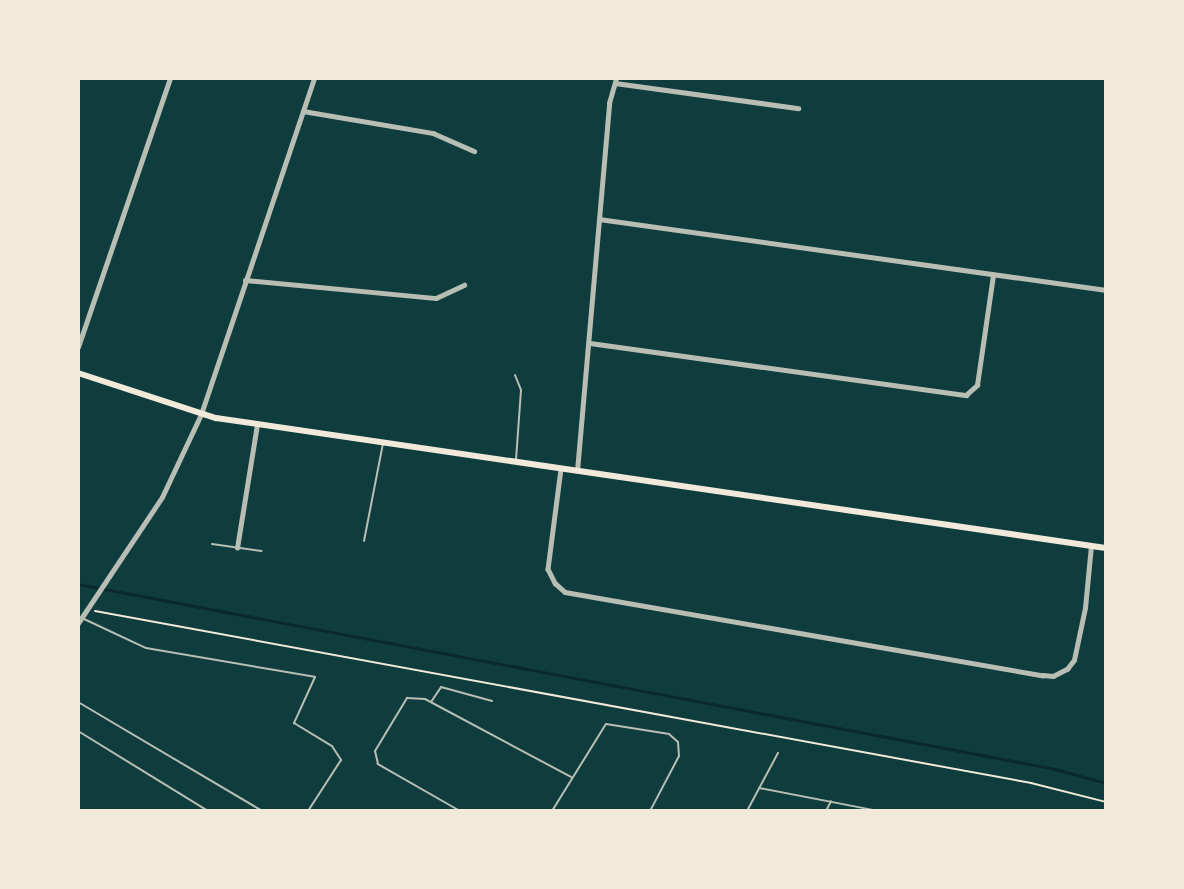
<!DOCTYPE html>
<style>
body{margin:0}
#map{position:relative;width:1184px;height:889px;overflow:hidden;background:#0f3d3e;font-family:"Sofia Sans Condensed",sans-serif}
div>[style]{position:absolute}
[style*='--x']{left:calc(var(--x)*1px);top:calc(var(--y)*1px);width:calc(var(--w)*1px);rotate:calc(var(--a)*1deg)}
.stream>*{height:3px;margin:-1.5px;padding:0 1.5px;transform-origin:1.5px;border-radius:1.5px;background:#0a2a2b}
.path>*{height:2px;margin:-1px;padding:0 1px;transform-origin:1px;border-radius:1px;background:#f1e9da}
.service>*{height:2px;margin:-1px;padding:0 1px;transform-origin:1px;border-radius:1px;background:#b8beb3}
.minor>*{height:4.5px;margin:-2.25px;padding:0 2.25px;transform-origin:2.25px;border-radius:2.25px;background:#b8beb3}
.tertiary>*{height:5px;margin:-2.5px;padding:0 2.5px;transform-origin:2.5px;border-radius:2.5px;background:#b8beb3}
.secondary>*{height:6px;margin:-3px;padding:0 3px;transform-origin:3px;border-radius:3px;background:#f1e9da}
span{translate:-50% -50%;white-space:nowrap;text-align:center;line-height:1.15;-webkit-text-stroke:6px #f1e9da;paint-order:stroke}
.frame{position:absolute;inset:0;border:80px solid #f1e9da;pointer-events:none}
</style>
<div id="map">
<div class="stream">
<div style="--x:78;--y:584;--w:994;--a:10.72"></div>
<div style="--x:1055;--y:769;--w:53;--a:15.4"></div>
</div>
<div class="path">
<div style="--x:95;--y:611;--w:952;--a:10.41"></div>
<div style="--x:1031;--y:783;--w:77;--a:14.2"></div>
</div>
<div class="service">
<div style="--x:515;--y:375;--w:16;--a:68"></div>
<div style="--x:521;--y:390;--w:69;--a:94.1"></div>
<div style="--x:364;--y:541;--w:100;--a:-79"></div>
<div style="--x:212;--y:544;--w:50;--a:8"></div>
<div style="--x:84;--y:619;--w:68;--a:25.1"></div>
<div style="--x:146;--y:648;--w:171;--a:9.7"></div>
<div style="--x:315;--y:677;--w:51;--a:114.5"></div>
<div style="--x:294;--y:723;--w:44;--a:31.2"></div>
<div style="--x:332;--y:746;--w:17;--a:57"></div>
<div style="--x:341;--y:760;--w:61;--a:122.9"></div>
<div style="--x:78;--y:702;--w:214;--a:30.6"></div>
<div style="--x:431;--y:702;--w:18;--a:-56"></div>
<div style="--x:441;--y:687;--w:53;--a:15.4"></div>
<div style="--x:78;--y:731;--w:153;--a:31.6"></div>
<div style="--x:759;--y:788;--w:121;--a:10.9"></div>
<div style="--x:460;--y:811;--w:95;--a:-150.2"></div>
<div style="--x:378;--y:764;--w:13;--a:-103"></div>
<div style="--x:375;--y:751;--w:62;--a:-58.9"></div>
<div style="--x:407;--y:698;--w:18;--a:3"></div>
<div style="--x:425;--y:699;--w:166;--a:28.1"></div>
<div style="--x:552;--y:811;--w:102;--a:-58.2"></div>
<div style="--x:606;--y:724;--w:64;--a:9"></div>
<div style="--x:669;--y:734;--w:12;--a:42"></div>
<div style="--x:678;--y:742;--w:14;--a:86"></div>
<div style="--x:679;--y:756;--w:62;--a:117.8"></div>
<div style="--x:747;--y:811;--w:66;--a:-61.9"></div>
<div style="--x:826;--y:811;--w:11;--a:-63"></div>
</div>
<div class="minor">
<div style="--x:615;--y:83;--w:185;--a:7.8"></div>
<div style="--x:303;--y:111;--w:132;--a:9.6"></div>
<div style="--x:433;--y:133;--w:45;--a:23.7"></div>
<div style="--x:599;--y:219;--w:512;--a:7.97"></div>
<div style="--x:245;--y:280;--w:192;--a:5.4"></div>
<div style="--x:436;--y:298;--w:31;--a:-25"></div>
<div style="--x:590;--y:343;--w:380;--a:7.9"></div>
<div style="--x:966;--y:395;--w:15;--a:-42"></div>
<div style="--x:977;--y:385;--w:111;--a:-81.7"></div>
<div style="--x:78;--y:347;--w:284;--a:-71.1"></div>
<div style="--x:561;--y:469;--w:101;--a:97.4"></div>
<div style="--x:548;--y:569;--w:16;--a:63"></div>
<div style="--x:555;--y:583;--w:13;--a:42"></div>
<div style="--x:565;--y:592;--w:485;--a:9.9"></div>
<div style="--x:1043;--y:675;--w:10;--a:6"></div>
<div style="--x:1053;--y:676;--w:16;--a:-27"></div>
<div style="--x:1067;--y:669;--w:11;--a:-52"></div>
<div style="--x:1074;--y:660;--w:53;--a:-78.1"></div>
<div style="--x:1085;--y:608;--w:62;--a:-84.5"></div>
<div style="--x:577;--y:471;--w:369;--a:-85"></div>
<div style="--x:609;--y:103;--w:26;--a:-74"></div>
<div style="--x:237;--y:548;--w:126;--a:-80.8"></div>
</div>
<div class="tertiary">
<div style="--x:78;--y:623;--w:151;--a:-56.3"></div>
<div style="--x:162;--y:497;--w:92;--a:-64.8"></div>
<div style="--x:201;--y:414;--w:354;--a:-71.4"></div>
</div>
<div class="secondary">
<div style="--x:78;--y:373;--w:145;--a:18.1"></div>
<div style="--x:216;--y:418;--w:899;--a:8.31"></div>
</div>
<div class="frame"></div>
</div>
